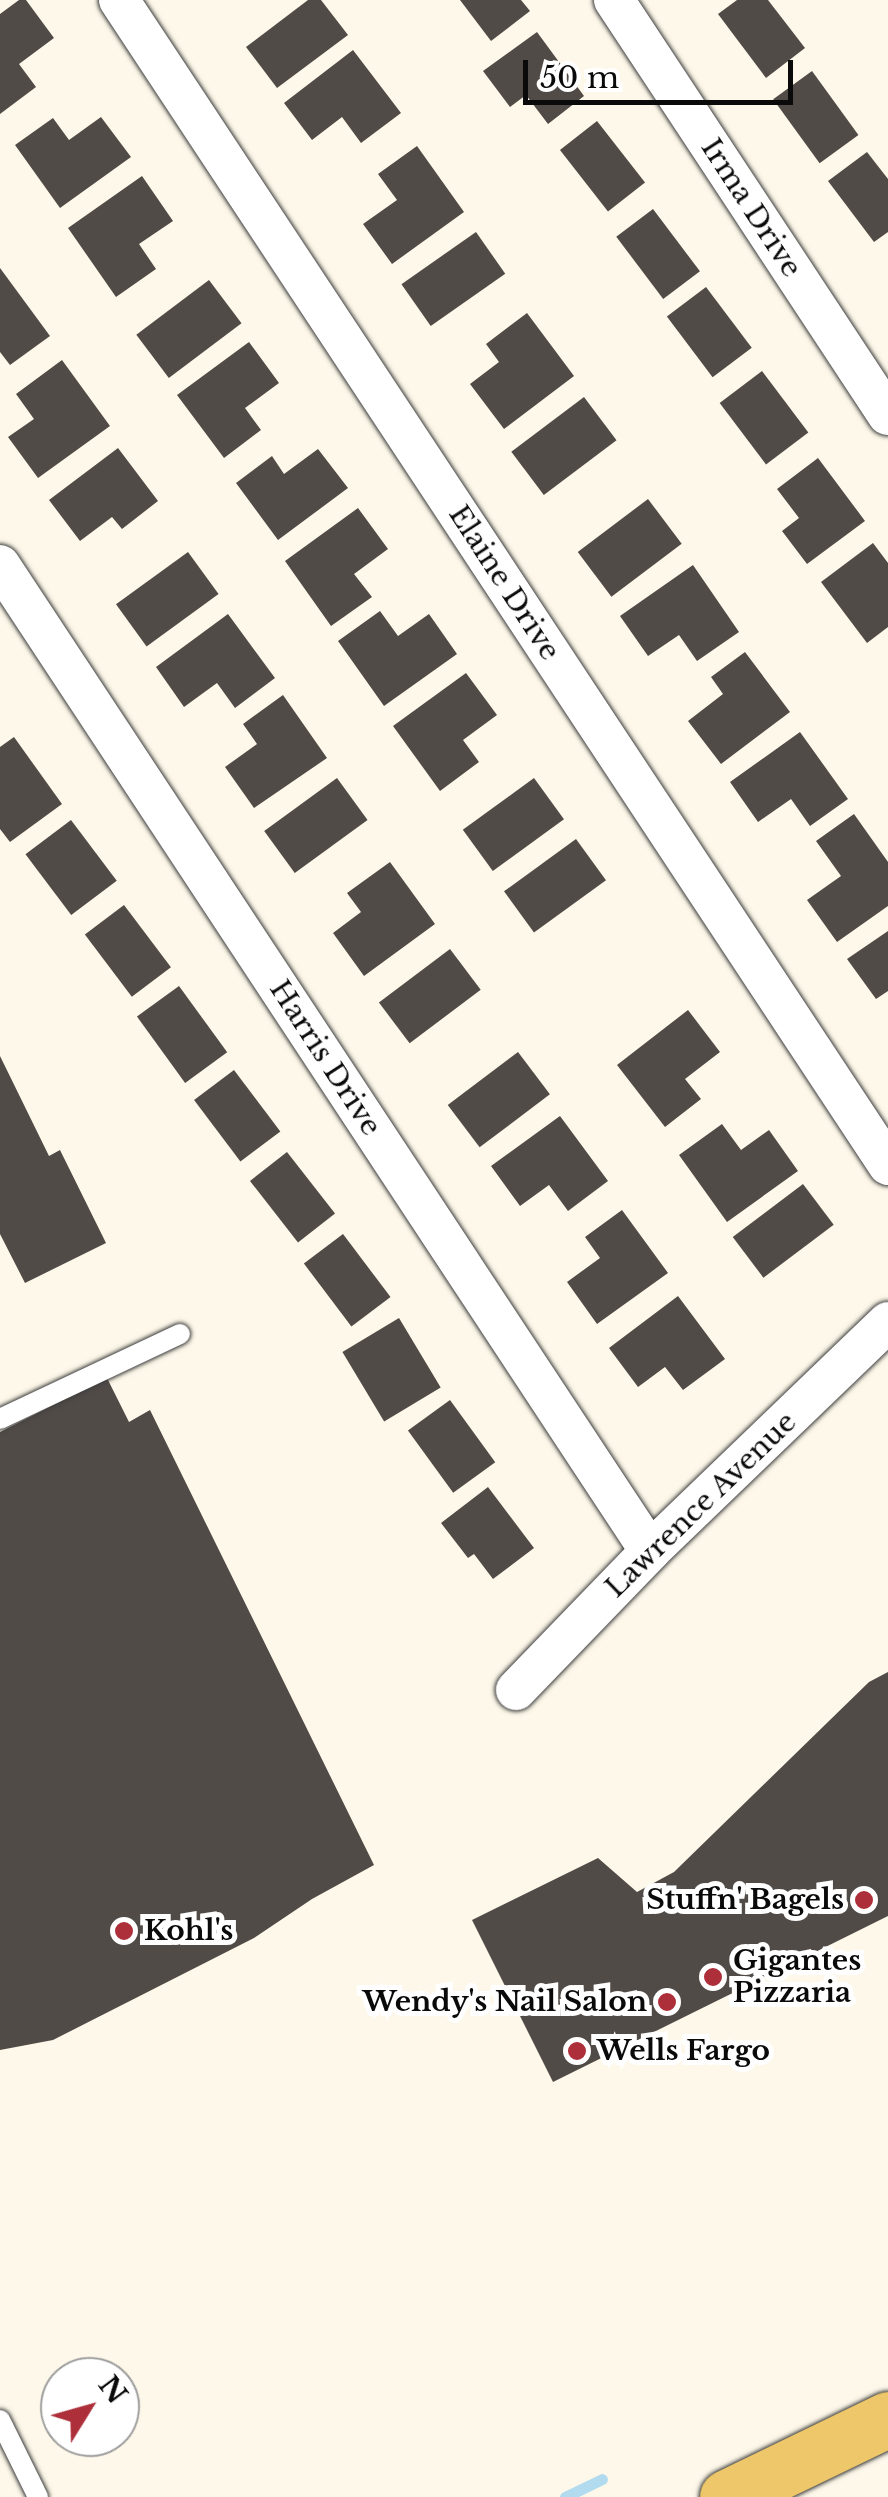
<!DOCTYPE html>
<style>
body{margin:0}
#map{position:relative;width:888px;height:2497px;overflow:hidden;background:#fdf8e9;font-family:"Libre Baskerville",serif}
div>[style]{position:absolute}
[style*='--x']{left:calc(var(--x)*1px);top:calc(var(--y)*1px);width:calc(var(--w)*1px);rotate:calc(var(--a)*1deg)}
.stream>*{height:11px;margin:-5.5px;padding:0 5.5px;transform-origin:5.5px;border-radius:5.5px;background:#b2dbf0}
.building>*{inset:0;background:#514b47;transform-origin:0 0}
.roads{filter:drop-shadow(0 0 2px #3d3d3d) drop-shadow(0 0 2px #3d3d3d)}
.service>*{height:20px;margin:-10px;padding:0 10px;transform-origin:10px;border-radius:10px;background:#fff}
.minor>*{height:40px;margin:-20px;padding:0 20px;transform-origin:20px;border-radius:20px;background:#fff}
.primary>*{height:55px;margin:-27.5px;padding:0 27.5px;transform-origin:27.5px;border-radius:27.5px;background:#edc769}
.dots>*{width:28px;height:28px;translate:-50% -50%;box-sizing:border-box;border:5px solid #fff;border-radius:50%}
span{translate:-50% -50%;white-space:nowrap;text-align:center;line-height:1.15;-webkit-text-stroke:10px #fff;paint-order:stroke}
.street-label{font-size:28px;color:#0a0a0a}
.poi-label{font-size:28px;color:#0a0a0a;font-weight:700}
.right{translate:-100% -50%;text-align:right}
.left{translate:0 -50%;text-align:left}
.north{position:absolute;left:40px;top:2357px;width:100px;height:100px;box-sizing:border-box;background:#fff;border:2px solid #9d9d9d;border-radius:50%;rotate:53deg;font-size:28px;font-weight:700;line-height:40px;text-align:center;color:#0a0a0a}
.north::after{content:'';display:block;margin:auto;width:35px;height:45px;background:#ad2f3a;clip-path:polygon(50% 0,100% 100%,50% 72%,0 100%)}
.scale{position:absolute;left:523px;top:60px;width:270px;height:45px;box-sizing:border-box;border:5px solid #0a0a0a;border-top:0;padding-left:12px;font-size:30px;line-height:35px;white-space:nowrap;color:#0a0a0a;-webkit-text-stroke:8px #fff;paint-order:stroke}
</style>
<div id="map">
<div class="stream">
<div style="--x:565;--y:2497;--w:41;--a:-25.9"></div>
</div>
<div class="building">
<div style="clip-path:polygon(19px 0,26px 0,54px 38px,19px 64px,36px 87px,0 114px,0 14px)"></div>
<div style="clip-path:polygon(308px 0,321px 0,348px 35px,277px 88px,246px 47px)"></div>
<div style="clip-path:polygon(460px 0,521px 0,530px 11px,491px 41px)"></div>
<div style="clip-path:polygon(737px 0,768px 0,805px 48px,766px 78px,718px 14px)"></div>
<div style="clip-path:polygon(537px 32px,584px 96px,548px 124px,526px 95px,510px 107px,483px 71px)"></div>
<div style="clip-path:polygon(353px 50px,401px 113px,361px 143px,342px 117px,312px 140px,284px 103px)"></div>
<div style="left:812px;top:71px;width:79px;height:48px;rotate:54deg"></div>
<div style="clip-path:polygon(101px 117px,131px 157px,60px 208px,15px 145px,53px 118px,69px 140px)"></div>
<div style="left:597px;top:121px;width:78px;height:47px;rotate:52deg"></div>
<div style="clip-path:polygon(417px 146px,464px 212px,392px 264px,363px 224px,397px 200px,378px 174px)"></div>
<div style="clip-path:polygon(867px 152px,888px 179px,888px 232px,874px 242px,828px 181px)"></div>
<div style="clip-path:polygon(142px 176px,173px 221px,139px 244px,156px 269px,116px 297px,68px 228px)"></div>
<div style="left:653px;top:209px;width:78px;height:46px;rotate:53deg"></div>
<div style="left:476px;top:232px;width:51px;height:91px;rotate:55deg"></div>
<div style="clip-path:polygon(0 268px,50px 336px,10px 365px,0 352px)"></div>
<div style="left:209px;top:280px;width:54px;height:91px;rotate:53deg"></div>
<div style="left:706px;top:287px;width:76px;height:49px;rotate:53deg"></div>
<div style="clip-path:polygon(527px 313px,574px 376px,504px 429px,470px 384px,499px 362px,486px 344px)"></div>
<div style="clip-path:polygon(249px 342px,279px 383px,245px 408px,261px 430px,224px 458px,177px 395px)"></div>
<div style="clip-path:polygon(62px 360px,110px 426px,38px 478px,8px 437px,34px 419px,16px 394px)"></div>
<div style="left:762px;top:371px;width:77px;height:53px;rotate:53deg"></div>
<div style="left:584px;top:397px;width:54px;height:91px;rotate:53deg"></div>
<div style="clip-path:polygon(118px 448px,158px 501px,122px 529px,112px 517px,80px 541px,49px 500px)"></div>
<div style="clip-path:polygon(318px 449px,348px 488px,278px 540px,236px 483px,272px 456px,284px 474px)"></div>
<div style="clip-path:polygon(818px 458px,865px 521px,807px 564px,782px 531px,799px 518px,777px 489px)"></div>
<div style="left:648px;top:499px;width:56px;height:88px;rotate:53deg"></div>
<div style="clip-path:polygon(358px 508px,388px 549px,354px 574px,372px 597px,331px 626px,285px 561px)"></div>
<div style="clip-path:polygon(873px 543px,888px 563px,888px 627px,867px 643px,821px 582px)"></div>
<div style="left:188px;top:552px;width:52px;height:89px;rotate:54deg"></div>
<div style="clip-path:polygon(693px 565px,739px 632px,697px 661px,679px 635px,648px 656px,620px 616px)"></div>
<div style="clip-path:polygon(380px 611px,398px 636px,429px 614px,457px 654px,384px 706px,338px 641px)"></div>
<div style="clip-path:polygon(228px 614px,275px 678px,235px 708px,217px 683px,184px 707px,156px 667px)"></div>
<div style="clip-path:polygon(745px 652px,790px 712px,721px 764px,688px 721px,723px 694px,711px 677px)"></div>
<div style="clip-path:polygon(466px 673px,497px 715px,463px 740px,479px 762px,440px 791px,393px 726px)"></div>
<div style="clip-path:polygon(283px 695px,327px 758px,254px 808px,225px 767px,257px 744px,243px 724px)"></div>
<div style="clip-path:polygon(800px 732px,848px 799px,810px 826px,791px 799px,758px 822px,730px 782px)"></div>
<div style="clip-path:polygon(14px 737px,62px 804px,10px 842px,0 829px,0 747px)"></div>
<div style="left:337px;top:778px;width:52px;height:90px;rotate:54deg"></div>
<div style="left:534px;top:778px;width:51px;height:88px;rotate:54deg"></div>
<div style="clip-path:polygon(854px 814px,888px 862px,888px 906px,837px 942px,807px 900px,841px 876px,816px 841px)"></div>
<div style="left:71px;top:820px;width:76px;height:57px;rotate:53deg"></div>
<div style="left:576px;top:839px;width:51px;height:89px;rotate:54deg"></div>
<div style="clip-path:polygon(390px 862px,435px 924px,364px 976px,333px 933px,361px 912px,347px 893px)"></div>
<div style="left:124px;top:905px;width:78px;height:49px;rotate:53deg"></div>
<div style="clip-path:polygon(888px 931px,888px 991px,876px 999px,847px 959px)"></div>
<div style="left:450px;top:949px;width:51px;height:89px;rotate:53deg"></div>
<div style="left:179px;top:986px;width:82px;height:52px;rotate:54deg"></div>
<div style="clip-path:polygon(688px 1010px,720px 1052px,685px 1079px,701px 1099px,665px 1127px,617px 1065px)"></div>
<div style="left:518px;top:1052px;width:53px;height:88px;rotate:53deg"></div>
<div style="clip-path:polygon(0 1056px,49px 1156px,60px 1150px,106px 1243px,25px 1283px,0 1234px)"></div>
<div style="left:234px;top:1070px;width:77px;height:50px;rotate:53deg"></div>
<div style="clip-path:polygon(560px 1116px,608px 1181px,568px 1211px,549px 1185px,520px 1206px,491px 1166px)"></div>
<div style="clip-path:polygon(722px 1124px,741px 1150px,769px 1130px,798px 1171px,727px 1222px,679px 1155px)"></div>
<div style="left:287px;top:1152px;width:78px;height:47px;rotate:52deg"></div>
<div style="left:803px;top:1184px;width:51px;height:88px;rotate:53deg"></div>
<div style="clip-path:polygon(622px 1210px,668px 1273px,597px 1324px,567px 1282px,600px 1258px,585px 1237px)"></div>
<div style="left:343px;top:1234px;width:79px;height:49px;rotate:53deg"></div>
<div style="clip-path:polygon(678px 1296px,725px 1359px,683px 1390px,665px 1367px,638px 1387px,609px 1348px)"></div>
<div style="left:399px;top:1318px;width:81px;height:66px;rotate:59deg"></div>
<div style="clip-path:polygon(107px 1378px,129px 1422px,150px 1410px,374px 1865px,312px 1899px,254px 1938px,53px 2040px,0 2050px,0 1432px)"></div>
<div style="left:450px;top:1400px;width:77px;height:52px;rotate:54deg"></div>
<div style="clip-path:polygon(488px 1487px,534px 1548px,493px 1579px,474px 1554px,468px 1558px,441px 1523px)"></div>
<div style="clip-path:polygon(888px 1672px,888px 1916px,553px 2082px,472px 1920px,598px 1858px,637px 1892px,674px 1872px,869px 1682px)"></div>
</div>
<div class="roads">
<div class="service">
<div style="--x:0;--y:1419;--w:199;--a:-25.3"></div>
<div style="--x:0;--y:2420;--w:86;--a:63.7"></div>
</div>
<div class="minor">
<div style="--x:119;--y:0;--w:1396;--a:56.57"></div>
<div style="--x:614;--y:0;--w:497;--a:56.6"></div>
<div style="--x:0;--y:565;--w:1181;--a:56.61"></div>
<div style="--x:516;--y:1690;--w:193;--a:-46"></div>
<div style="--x:650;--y:1551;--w:330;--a:-43.9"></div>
</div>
<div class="primary">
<div style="--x:727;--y:2497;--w:179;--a:-25.8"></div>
</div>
</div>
<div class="dots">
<div style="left:864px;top:1900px;background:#ad2f3a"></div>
<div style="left:124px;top:1931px;background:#ad2f3a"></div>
<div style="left:713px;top:1977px;background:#ad2f3a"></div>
<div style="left:667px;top:2002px;background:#ad2f3a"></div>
<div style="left:577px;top:2051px;background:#ad2f3a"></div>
</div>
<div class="street-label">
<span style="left:751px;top:208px;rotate:57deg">Irma Drive</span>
<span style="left:504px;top:583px;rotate:57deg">Elaine Drive</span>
<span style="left:325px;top:1058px;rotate:57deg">Harris Drive</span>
<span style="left:701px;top:1505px;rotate:-44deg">Lawrence Avenue</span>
</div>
<div class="poi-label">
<span class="right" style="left:844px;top:1900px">Stuffn' Bagels</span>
<span class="left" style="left:144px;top:1931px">Kohl's</span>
<span class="left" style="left:733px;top:1977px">Gigantes<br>Pizzaria</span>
<span class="right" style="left:647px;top:2002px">Wendy's Nail Salon</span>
<span class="left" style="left:597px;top:2051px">Wells Fargo</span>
</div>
<div class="north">N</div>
<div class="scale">50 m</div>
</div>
